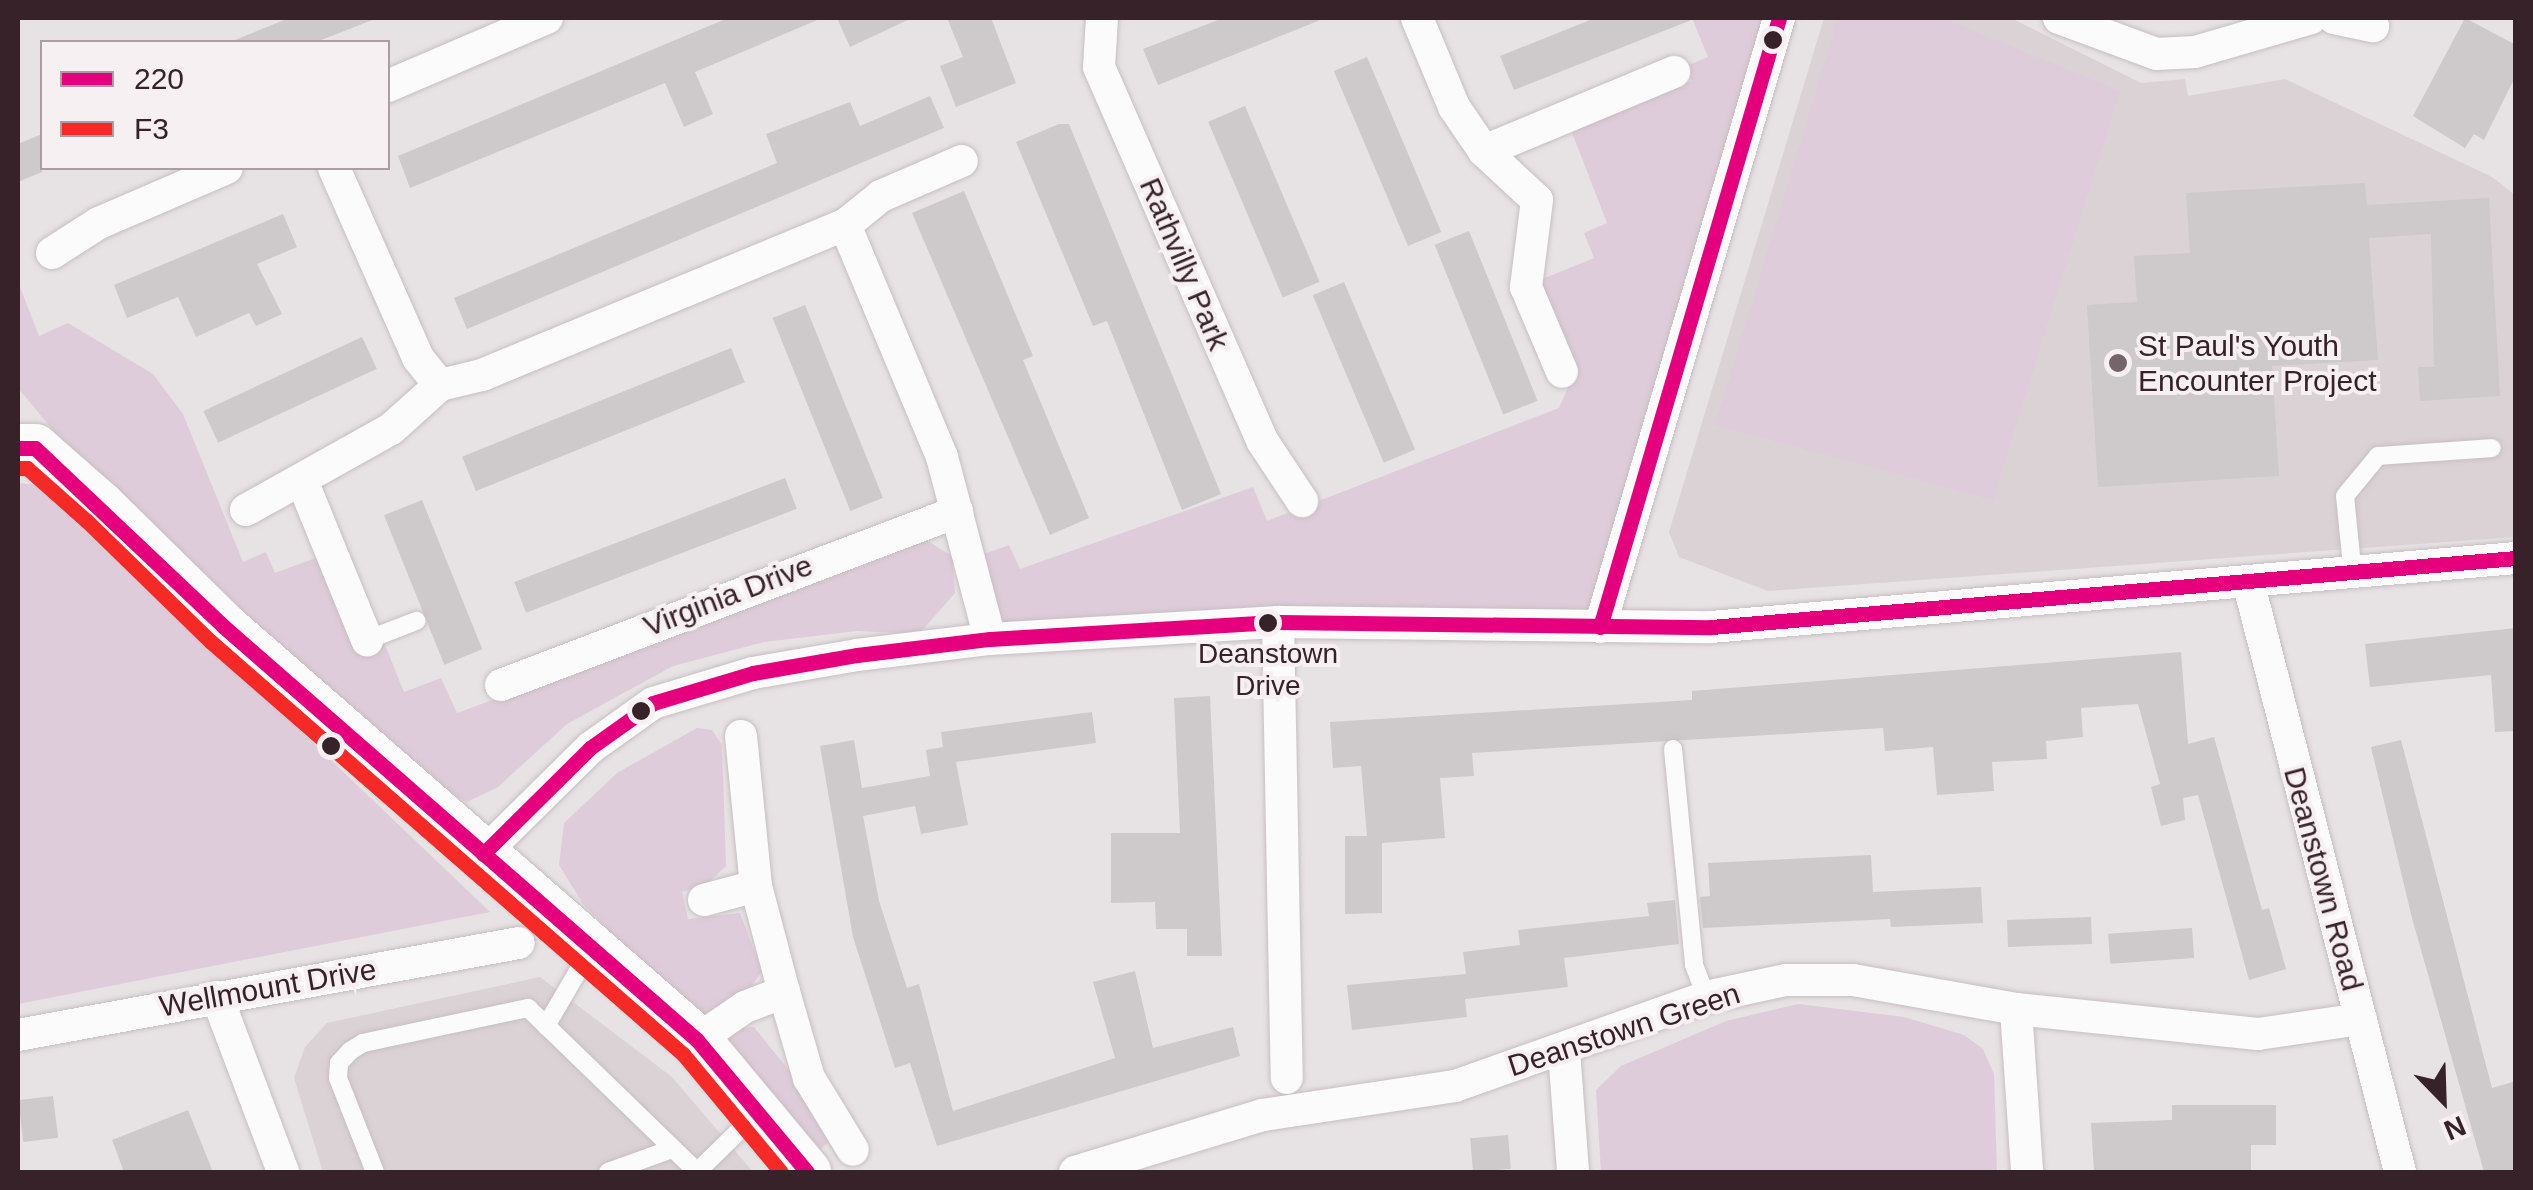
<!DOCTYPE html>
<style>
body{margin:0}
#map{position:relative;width:2533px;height:1190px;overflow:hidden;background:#e7e2e4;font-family:Helvetica,sans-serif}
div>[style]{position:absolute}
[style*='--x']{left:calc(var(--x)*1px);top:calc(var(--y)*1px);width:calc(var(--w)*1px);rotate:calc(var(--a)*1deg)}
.built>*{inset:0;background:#dbd2d5}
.green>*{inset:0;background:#dfccda}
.building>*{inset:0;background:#cec9cb;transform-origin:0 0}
.roads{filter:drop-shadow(0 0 2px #c7bfc2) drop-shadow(0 0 2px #c7bfc2)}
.service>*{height:18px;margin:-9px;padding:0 9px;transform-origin:9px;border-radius:9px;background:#fbfbfb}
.minor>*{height:32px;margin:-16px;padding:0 16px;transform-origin:16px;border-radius:16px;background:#fbfbfb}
.secondary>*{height:48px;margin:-24px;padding:0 24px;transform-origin:24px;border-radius:24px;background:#fbfbfb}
.bus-1>*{height:15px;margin:-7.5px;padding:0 7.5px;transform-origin:7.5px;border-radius:7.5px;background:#e5007d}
.bus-2>*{height:15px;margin:-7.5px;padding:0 7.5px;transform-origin:7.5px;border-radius:7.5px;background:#f52a26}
.dots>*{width:28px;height:28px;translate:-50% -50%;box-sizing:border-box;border:5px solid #f6f0f3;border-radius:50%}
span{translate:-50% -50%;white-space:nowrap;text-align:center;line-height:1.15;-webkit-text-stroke:8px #f6f0f3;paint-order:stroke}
.bus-label{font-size:28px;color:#382229}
.street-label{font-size:30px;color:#382229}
.poi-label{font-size:30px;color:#382229}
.left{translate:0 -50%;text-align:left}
.frame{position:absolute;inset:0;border:20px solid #382229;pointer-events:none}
.legend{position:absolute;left:40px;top:40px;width:350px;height:130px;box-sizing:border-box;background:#f6f0f3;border:2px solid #aa9ea2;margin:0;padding:12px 18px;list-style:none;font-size:30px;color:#382229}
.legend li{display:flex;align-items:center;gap:20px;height:50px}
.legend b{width:50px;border:2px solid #aa9ea2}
.north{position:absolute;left:2393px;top:1050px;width:100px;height:100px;-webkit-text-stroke:8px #f6f0f3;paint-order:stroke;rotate:157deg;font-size:28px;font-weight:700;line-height:40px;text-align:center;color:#382229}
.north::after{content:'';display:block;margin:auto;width:35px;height:45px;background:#382229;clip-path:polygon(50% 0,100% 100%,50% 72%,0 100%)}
</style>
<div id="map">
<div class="built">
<div style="clip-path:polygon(1824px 18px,2011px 18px,2141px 83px,2185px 79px,2188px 96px,2285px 79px,2492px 177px,2515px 195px,2515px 537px,1768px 591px,1679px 557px,1669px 532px)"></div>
<div style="clip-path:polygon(540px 977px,672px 1077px,753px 1172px,323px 1172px,294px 1078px,305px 1047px,327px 1023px)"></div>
</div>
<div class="green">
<div style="clip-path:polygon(1692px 18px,1779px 18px,1599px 625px,992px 638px,973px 558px,1009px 545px,1020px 569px,1253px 487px,1267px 521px,1559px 408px,1577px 366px,1540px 280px,1594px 258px,1584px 233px,1607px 223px,1571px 130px,1691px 81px,1686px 66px,1708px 57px)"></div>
<div style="clip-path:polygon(1838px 18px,1943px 18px,2120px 91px,1993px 500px,1715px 425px)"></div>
<div style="clip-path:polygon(18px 282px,39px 336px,68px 323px,153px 374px,183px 414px,243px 562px,266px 552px,275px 573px,318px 557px,383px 640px,404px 692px,441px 678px,457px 713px,926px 540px,952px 556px,955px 593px,919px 634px,857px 631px,764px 642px,673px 666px,567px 724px,498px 787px,467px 802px,409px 775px,57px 435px,18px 388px)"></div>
<div style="clip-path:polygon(18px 483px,44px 486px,490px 912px,18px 1004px)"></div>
<div style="clip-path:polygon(697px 728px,712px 730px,722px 745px,726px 866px,707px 884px,682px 892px,688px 919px,740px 913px,762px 971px,743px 999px,720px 1013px,692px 1015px,583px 904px,559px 865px,564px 823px,617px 773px)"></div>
<div style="clip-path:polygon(1798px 1004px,1904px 1017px,1964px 1035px,1983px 1049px,1994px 1074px,1997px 1172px,1601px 1172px,1596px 1090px,1621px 1066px,1726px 1021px)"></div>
<div style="clip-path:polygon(754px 1027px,840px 1134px,811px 1156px,722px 1048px,738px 1028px)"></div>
</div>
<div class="building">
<div style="clip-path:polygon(289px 18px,374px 18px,375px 19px,316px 42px,230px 42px)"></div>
<div style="clip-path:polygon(728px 18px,822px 18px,695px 72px,713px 114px,684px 127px,665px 83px,410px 188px,398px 156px)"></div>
<div style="clip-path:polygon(837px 18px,912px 18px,850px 47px)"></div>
<div style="clip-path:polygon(947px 18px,991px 18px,1016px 83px,956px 107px,940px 66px,963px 57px)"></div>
<div style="clip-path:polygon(1223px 18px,1323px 18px,1323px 19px,1158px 85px,1143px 49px)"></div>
<div style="clip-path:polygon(1595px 18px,1694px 19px,1514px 90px,1500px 56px)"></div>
<div style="clip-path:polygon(2465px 18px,2516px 45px,2516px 75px,2484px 140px,2474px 134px,2465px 148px,2413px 116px)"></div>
<div style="left:1367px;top:57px;width:190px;height:36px;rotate:67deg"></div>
<div style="clip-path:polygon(930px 96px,944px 128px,467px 329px,454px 298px,777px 163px,766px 134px,850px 102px,860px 126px)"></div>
<div style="left:1245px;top:106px;width:191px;height:40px;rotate:67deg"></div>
<div style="clip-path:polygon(1059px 124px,1069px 124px,1221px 494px,1182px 510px,1107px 321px,1093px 326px,1016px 142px)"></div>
<div style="clip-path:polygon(42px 134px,42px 172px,18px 182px,18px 144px)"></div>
<div style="clip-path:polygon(2365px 183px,2367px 205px,2489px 198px,2500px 396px,2420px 401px,2418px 367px,2434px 367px,2431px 234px,2369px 238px,2378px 360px,2272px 366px,2279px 476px,2098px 487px,2087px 305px,2137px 302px,2134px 256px,2190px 253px,2186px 193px)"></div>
<div style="clip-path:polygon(964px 191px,1033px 356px,1023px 360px,1089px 518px,1050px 535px,912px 213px)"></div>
<div style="clip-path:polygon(283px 214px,297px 247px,257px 264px,282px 314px,256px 326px,249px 313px,196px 337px,178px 297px,127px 318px,114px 285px)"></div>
<div style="left:1469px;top:231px;width:183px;height:37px;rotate:68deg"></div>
<div style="left:1344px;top:282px;width:182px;height:34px;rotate:67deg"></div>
<div style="left:805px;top:305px;width:208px;height:35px;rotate:68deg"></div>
<div style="left:362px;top:337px;width:35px;height:175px;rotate:65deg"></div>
<div style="left:731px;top:348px;width:37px;height:290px;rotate:68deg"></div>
<div style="left:785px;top:478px;width:33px;height:290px;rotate:69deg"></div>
<div style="left:422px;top:500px;width:161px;height:41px;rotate:68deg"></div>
<div style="clip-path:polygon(2516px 628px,2516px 731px,2495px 732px,2491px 675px,2370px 687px,2365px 644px)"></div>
<div style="clip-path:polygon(2181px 652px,2188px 744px,2214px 737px,2262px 910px,2269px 908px,2286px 969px,2249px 980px,2198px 795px,2183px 798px,2185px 820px,2161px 826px,2151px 787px,2160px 784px,2138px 704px,2081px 708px,2083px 737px,2046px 741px,2047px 759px,1992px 762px,1994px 791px,1937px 795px,1933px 747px,1885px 751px,1883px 728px,1472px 753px,1474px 776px,1440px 778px,1445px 838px,1382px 843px,1382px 913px,1345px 914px,1345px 836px,1367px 836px,1361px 766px,1333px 768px,1330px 722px,1692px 700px,1692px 691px)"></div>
<div style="clip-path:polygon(1210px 696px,1222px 956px,1187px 956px,1187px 929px,1156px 929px,1155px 902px,1111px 903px,1111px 833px,1180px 833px,1174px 698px)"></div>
<div style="clip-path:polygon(1092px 712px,1096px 743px,956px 762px,968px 825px,921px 834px,915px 806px,863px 816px,879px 901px,907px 988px,919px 984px,953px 1111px,1115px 1058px,1093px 982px,1135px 971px,1153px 1048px,1233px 1027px,1240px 1056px,937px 1146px,910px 1063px,895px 1068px,853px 937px,820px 746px,854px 740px,862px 788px,930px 776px,926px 750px,943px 747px,941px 732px)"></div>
<div style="clip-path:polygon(2401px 740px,2492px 1088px,2516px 1081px,2516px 1172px,2484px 1172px,2412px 918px,2371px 747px)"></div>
<div style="clip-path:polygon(1871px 855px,1873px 892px,1981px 887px,1983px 923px,1891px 927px,1890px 919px,1703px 928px,1700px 897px,1710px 896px,1708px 863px)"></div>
<div style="clip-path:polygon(1675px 900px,1679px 944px,1564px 958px,1568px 987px,1465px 999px,1467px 1017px,1352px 1030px,1347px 985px,1466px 974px,1463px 952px,1520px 945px,1518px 930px,1649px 916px,1647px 903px)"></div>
<div style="left:2091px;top:917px;width:27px;height:84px;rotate:88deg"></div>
<div style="left:2192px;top:928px;width:30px;height:84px;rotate:86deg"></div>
<div style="left:53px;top:1096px;width:42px;height:35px;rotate:83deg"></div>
<div style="clip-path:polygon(2172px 1105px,2276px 1105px,2276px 1145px,2251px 1145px,2251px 1172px,2094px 1172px,2091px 1123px,2172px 1120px)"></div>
<div style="clip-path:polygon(188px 1110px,213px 1172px,124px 1172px,112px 1140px)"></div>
<div style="left:1508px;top:1135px;width:34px;height:38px;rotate:85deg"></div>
</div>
<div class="roads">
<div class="service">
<div style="--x:2353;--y:576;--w:80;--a:-95.7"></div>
<div style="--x:2345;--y:496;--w:52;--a:-50.5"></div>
<div style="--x:2378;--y:456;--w:114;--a:-4"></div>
<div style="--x:367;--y:640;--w:53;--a:-21.2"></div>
<div style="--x:1673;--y:749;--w:217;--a:84.4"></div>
<div style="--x:1694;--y:965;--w:34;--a:69"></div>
<div style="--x:546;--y:1026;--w:89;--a:-59.7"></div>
<div style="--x:375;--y:1172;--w:101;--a:-111.5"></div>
<div style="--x:338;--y:1078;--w:15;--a:-86"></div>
<div style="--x:339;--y:1063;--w:16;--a:-47"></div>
<div style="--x:350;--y:1051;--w:15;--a:-32"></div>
<div style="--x:363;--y:1043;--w:169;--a:-12"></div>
<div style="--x:528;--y:1008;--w:235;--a:44.1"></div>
<div style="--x:697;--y:1172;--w:83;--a:-44.5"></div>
<div style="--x:608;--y:1172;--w:68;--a:-19.8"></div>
</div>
<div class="minor">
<div style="--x:1102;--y:18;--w:49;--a:93.5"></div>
<div style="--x:1099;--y:67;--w:409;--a:66.4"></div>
<div style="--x:1263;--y:442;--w:71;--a:56.5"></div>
<div style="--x:1417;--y:18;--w:96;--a:67.4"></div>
<div style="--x:1454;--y:107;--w:53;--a:55.7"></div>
<div style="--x:1484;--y:151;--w:72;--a:42.8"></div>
<div style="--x:1537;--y:200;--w:88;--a:97.2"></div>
<div style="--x:1526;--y:287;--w:92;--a:67"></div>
<div style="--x:2059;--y:18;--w:104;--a:20.2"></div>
<div style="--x:2157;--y:54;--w:38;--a:-3"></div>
<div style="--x:2195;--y:52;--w:121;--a:-16.3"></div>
<div style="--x:2334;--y:18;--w:40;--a:12"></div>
<div style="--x:388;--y:86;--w:173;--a:-23.2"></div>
<div style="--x:1484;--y:151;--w:206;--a:-22.6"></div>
<div style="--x:334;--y:168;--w:208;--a:66.1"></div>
<div style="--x:418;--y:358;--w:35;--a:51"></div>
<div style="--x:440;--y:385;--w:43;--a:-13.4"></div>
<div style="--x:482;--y:375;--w:393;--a:-22.5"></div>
<div style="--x:845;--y:225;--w:46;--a:-38.9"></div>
<div style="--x:881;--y:196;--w:88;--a:-23.4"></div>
<div style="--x:845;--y:225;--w:251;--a:67.3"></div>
<div style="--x:942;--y:457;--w:188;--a:75.2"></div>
<div style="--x:52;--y:253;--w:56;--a:-32.6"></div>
<div style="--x:99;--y:223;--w:139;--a:-23.3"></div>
<div style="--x:303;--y:483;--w:170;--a:67.8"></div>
<div style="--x:246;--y:510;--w:166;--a:-29.2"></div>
<div style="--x:391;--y:429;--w:66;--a:-41.9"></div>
<div style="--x:2249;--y:585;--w:606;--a:75.57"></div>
<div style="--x:1278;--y:622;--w:456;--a:88.9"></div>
<div style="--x:1600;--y:627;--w:635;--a:-73.62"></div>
<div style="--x:501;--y:685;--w:488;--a:-20.8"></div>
<div style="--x:741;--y:736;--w:151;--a:84.3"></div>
<div style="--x:756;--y:886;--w:110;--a:75.2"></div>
<div style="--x:784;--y:992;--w:90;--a:73.8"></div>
<div style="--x:809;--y:1078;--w:84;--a:58.6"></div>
<div style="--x:483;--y:854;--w:151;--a:-44.7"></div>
<div style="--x:590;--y:748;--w:77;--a:-35.5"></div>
<div style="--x:653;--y:703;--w:104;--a:-16.7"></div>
<div style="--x:753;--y:673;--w:106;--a:-9.8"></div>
<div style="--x:857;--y:655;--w:134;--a:-6.9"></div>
<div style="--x:990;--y:639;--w:289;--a:-3.4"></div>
<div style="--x:1278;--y:622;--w:433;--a:0.7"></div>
<div style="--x:1711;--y:627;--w:808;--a:-4.9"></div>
<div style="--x:704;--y:900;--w:54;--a:-15.1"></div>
<div style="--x:217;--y:997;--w:187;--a:69.3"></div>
<div style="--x:2016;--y:1009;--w:163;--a:86.1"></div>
<div style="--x:18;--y:1035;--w:509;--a:-10.41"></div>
<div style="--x:697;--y:1040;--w:58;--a:-34.5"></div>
<div style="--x:745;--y:1007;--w:42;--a:-21"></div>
<div style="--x:1564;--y:1051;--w:121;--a:85.7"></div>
<div style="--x:1075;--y:1172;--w:196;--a:-16.9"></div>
<div style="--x:1263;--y:1115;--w:194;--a:-8.6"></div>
<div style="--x:1455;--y:1086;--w:266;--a:-19.5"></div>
<div style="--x:1706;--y:997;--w:82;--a:-12"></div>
<div style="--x:1786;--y:980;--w:67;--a:0"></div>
<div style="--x:1853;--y:980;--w:166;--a:10.1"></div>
<div style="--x:2016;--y:1009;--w:243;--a:5.9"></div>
<div style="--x:2258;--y:1034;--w:104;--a:-8.3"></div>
</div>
<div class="secondary">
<div style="--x:18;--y:448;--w:17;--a:0"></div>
<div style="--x:35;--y:448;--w:88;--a:41.3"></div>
<div style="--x:101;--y:506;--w:171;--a:44.5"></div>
<div style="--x:223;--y:626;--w:629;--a:41.13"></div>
<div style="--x:697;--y:1040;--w:172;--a:50.2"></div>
</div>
</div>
<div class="bus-1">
<div style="--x:18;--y:448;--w:17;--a:0"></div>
<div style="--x:35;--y:448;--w:259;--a:43.4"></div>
<div style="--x:223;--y:626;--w:629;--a:41.13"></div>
<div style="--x:697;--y:1040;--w:172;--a:50.2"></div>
<div style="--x:1600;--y:627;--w:635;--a:-73.62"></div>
<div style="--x:483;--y:854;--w:151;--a:-44.7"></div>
<div style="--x:590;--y:748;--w:77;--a:-35.5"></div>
<div style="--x:653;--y:703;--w:104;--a:-16.7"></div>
<div style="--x:753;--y:673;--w:106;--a:-9.8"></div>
<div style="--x:857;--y:655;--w:134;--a:-6.9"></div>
<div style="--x:990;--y:639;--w:289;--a:-3.4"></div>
<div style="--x:1278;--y:622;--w:433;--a:0.7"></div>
<div style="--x:1711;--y:627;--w:808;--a:-4.9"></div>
</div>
<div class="bus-2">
<div style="--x:18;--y:468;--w:9;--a:0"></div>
<div style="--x:27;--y:468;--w:80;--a:41.5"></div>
<div style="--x:87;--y:521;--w:172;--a:44.3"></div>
<div style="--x:210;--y:641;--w:628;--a:41.13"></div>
<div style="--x:683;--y:1054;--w:153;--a:50.3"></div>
</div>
<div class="dots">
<div style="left:1773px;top:40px;background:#382229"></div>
<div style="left:2118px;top:363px;background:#75656a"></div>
<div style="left:1268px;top:623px;background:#382229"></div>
<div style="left:641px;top:711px;background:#382229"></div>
<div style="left:331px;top:746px;background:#382229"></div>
</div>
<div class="bus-label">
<span style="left:1268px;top:670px">Deanstown<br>Drive</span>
</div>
<div class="street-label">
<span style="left:1184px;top:264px;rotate:67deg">Rathvilly Park</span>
<span style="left:728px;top:596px;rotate:-21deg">Virginia Drive</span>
<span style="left:2323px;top:879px;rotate:75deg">Deanstown Road</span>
<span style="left:268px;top:988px;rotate:-10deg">Wellmount Drive</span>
<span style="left:1624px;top:1030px;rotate:-18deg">Deanstown Green</span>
</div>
<div class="poi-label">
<span class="left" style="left:2138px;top:363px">St Paul's Youth<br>Encounter Project</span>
</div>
<div class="frame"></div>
<ul class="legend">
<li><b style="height:12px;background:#e5007d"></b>220</li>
<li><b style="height:12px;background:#f52a26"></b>F3</li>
</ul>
<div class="north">N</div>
</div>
